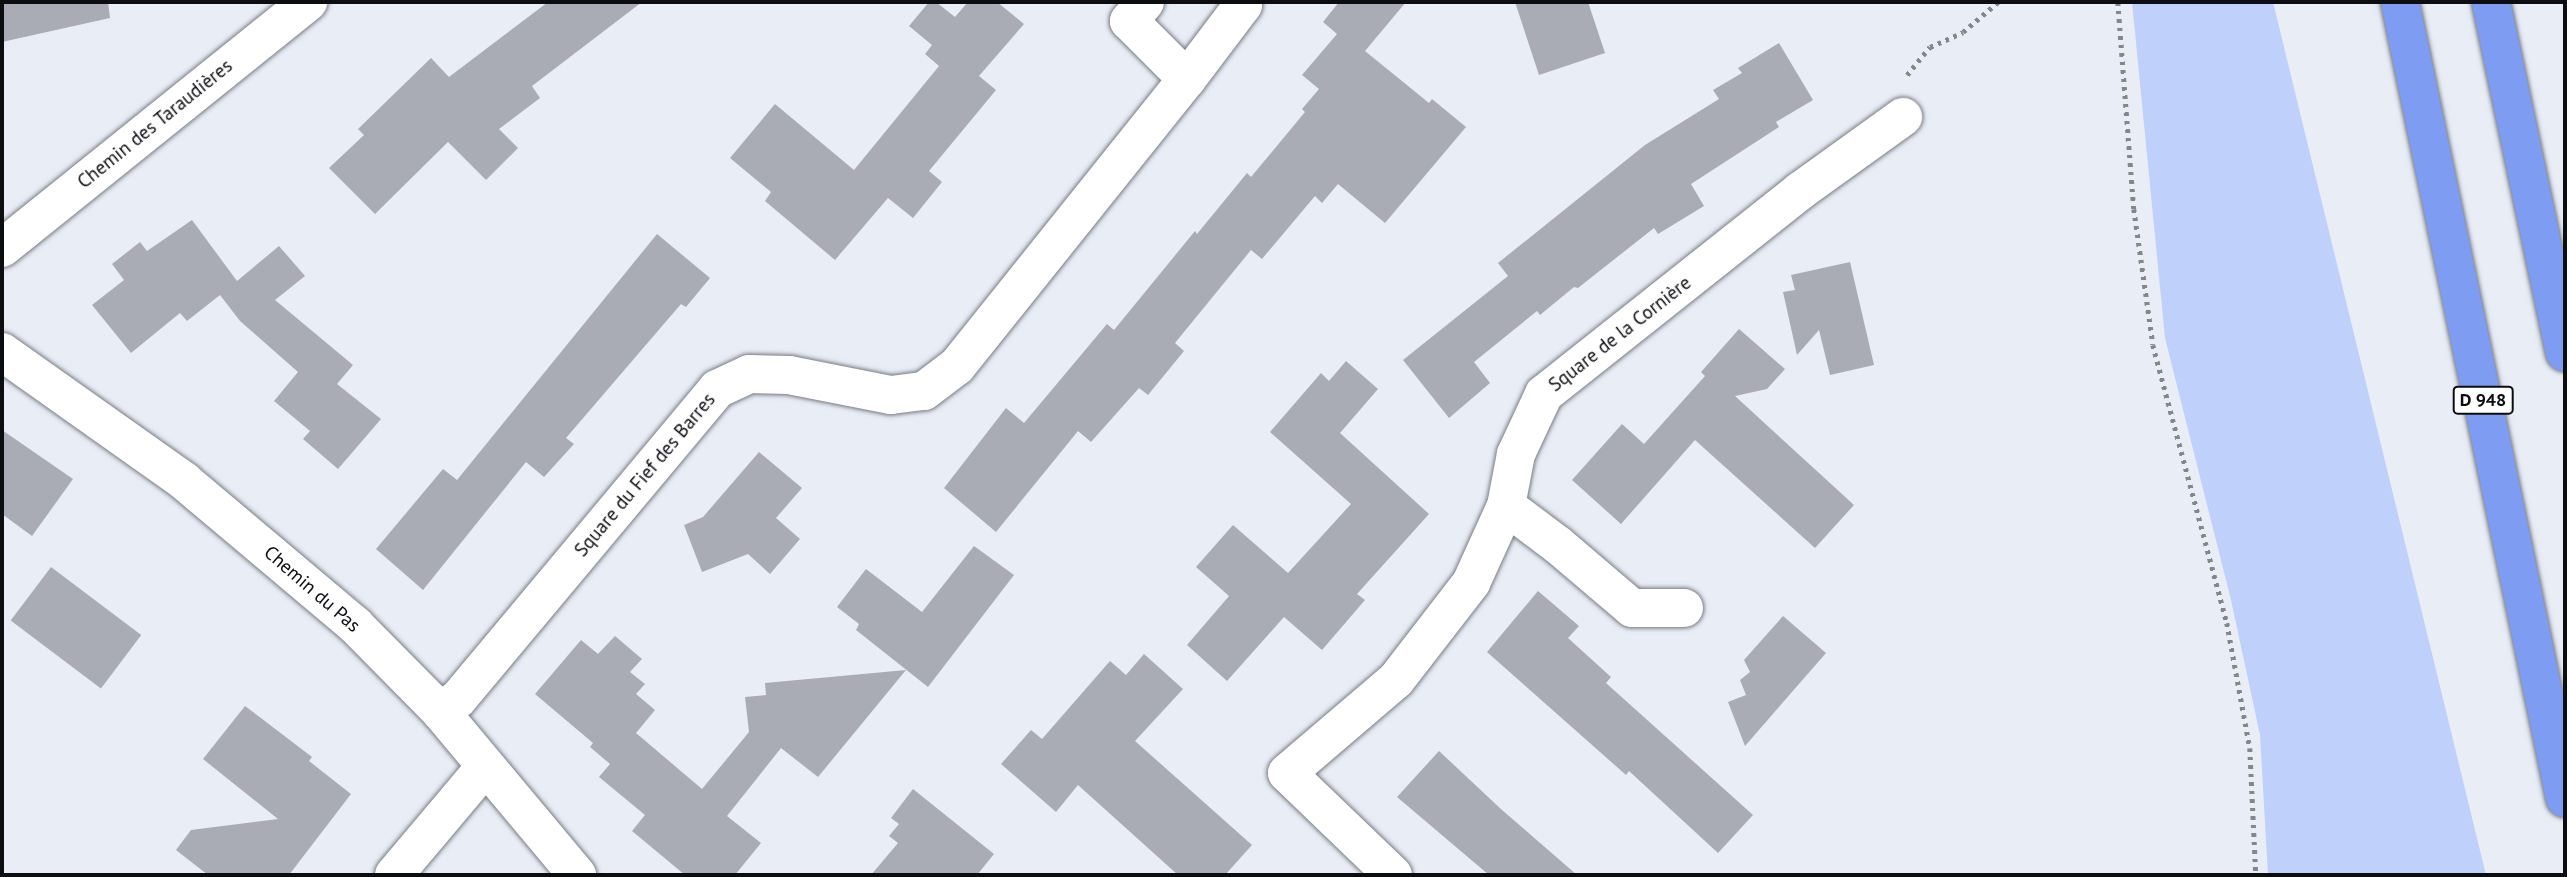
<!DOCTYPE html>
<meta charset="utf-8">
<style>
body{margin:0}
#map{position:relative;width:2567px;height:877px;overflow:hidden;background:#e9edf6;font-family:"PT Sans",sans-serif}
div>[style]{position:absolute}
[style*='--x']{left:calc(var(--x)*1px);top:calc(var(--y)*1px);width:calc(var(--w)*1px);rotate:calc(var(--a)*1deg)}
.green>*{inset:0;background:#bfd0fa}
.building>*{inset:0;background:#a9acb5;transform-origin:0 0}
.path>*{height:4.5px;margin-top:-2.25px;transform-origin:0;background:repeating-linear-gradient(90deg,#83868c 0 3.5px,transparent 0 8.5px)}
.roads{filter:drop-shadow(0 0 2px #797c84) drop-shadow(0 0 2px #797c84)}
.minor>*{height:38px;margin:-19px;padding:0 19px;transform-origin:19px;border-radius:19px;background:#fff}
.highway>*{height:38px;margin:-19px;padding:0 19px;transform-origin:19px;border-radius:19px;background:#7e9cf1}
span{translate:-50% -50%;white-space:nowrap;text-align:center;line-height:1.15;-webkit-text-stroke:5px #fff;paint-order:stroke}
.shield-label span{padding:2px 5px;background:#fff;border:2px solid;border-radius:5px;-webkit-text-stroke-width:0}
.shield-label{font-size:18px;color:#0c0d10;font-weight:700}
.street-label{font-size:19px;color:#0c0d10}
.frame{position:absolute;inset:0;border:4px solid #0c0d10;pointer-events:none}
</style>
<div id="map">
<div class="green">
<div style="clip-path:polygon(2132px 2px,2273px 2px,2486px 875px,2268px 875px,2260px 735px,2231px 600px,2165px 338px)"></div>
</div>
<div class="building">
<div style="clip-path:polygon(2px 2px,108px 2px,110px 18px,2px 42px)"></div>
<div style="clip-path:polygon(548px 2px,642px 2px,532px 86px,540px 98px,499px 129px,518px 148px,486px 180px,448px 142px,375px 214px,329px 168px,364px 135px,358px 129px,431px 58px,449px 77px)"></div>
<div style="clip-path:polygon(929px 2px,936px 2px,955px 17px,968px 2px,997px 2px,1024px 24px,979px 76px,996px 90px,929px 171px,942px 182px,913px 218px,888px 198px,835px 260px,765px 201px,771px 192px,730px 158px,775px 104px,854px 170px,939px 66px,925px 54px,932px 45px,909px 26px)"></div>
<div style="clip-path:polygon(1339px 2px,1406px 2px,1365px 51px,1429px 103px,1432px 99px,1466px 127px,1385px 223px,1338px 184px,1322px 203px,1315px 196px,1262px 259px,1251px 250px,1175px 343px,1184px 351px,1148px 395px,1139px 388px,1091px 442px,1078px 431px,996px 532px,944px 488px,1006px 408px,1024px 423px,1107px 324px,1114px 330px,1195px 231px,1197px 234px,1247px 173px,1251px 177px,1305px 112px,1302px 109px,1319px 89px,1302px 75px,1337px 34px,1323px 22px)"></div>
<div style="clip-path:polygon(1515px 2px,1588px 2px,1605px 53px,1539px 75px)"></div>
<div style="clip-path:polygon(1779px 43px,1813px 100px,1776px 122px,1779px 127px,1691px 184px,1704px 206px,1658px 234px,1654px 228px,1578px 288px,1574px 287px,1540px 315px,1537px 311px,1474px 362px,1490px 383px,1449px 418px,1403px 360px,1508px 276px,1498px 263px,1645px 145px,1719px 99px,1713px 90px,1742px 73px,1738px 68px)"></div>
<div style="clip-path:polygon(192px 220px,237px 281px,279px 246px,305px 276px,275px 300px,353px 365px,337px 384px,381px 419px,338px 469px,303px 439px,310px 431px,274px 401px,298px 372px,240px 321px,220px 295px,187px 321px,180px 313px,131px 353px,92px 305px,124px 280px,112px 264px,140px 242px,147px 251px)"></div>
<div style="clip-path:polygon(657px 234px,710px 278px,686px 307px,681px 304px,566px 438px,574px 444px,544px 477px,526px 462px,423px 590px,376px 549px,443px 469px,457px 480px)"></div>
<div style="clip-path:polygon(1850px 262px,1874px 365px,1830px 375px,1819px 330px,1797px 355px,1783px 292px,1795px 290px,1791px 275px)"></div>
<div style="clip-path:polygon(1739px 329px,1785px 369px,1767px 389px,1735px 396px,1854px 505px,1815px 548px,1695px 440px,1621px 524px,1572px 480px,1622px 424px,1644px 444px,1705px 376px,1701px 372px)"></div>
<div style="clip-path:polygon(1346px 361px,1378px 389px,1340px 433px,1429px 514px,1357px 594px,1365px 600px,1322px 650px,1284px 617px,1227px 681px,1187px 645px,1229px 596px,1196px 567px,1233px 525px,1288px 573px,1351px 504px,1270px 432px,1321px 373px,1329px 381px)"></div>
<div style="clip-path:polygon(2px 430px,73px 479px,32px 536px,2px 514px)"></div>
<div style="clip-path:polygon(759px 452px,802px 488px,776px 518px,800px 539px,770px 574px,748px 554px,702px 572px,684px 525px,703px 517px)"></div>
<div style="clip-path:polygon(974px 546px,1014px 575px,928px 687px,856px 630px,859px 624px,837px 607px,866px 569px,922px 612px)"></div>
<div style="left:51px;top:567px;width:113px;height:67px;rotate:37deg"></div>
<div style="clip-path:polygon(1538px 591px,1579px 626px,1568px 638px,1611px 677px,1606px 683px,1753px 815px,1718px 853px,1629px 771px,1626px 775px,1487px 652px)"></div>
<div style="clip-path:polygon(1783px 616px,1826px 653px,1745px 746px,1728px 702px,1746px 695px,1740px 680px,1750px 672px,1744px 660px)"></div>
<div style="clip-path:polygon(615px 636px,642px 659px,630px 672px,645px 684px,636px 694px,655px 710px,636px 733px,702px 789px,749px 732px,745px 697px,766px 695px,765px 683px,906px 670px,818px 777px,781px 748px,727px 816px,761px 843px,735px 875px,685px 875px,632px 831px,645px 815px,599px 777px,610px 764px,590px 747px,593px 743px,535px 694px,581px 640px,598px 654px)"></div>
<div style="clip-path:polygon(1144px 654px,1183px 689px,1135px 741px,1252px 845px,1225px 875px,1178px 875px,1078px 785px,1056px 812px,1001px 764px,1031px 730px,1042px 739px,1110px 661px,1126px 675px)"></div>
<div style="clip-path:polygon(245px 706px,312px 757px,309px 761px,351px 794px,289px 875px,208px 875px,176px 850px,191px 830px,278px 819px,203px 759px)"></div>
<div style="clip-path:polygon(1439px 751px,1502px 810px,1577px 875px,1489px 875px,1397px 797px)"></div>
<div style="clip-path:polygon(913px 789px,994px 854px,977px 875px,871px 875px,898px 843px,889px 836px,899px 824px,891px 818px)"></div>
</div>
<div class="path">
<div style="--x:2118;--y:2;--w:208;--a:85.6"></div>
<div style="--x:2134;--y:209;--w:137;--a:82"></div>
<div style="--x:2153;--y:345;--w:288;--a:75.1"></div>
<div style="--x:2227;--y:623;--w:127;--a:79.6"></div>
<div style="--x:2250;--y:748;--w:127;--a:87.3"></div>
<div style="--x:1907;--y:75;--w:36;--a:-51"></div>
<div style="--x:1930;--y:47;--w:36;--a:-24"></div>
<div style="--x:1963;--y:32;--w:46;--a:-40.6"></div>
</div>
<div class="roads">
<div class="minor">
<div style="--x:1145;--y:2;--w:25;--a:130"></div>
<div style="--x:1129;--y:21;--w:82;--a:45"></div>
<div style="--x:2;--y:248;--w:393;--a:-38.8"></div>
<div style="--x:2;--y:352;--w:223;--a:35.3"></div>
<div style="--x:184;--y:481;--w:224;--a:40.1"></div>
<div style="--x:355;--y:625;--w:121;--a:45.3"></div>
<div style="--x:440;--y:711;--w:214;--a:50.1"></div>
<div style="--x:1506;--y:506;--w:65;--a:36.9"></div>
<div style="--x:1558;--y:545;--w:97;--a:40.4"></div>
<div style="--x:1632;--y:608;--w:52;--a:0"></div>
<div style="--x:440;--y:711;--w:22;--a:-34"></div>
<div style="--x:458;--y:699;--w:404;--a:-50.1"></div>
<div style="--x:717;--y:389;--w:35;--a:-25"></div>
<div style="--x:749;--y:374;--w:40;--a:1.4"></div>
<div style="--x:789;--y:375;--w:104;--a:11.1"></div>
<div style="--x:891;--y:395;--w:33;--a:-7"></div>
<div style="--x:924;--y:391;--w:41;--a:-37.1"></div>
<div style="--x:957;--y:366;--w:368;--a:-51.3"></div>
<div style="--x:1187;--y:79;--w:93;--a:-52.9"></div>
<div style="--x:1243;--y:5;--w:5;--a:-143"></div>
<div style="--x:394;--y:875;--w:141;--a:-49.9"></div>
<div style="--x:1393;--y:875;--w:147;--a:-136.1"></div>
<div style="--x:1287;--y:773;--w:143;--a:-40.5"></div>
<div style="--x:1396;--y:680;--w:123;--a:-52.3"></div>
<div style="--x:1471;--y:583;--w:85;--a:-65.6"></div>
<div style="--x:1506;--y:506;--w:53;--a:-79.1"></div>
<div style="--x:1516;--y:454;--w:66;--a:-65"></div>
<div style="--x:1544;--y:394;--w:327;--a:-38.4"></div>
<div style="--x:1800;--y:191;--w:127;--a:-35.7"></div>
</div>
<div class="highway">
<div style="--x:2400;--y:2;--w:813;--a:78.29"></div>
<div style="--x:2491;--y:2;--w:358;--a:78.1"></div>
</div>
</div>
<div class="shield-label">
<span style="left:2483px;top:400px">D 948</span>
</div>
<div class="street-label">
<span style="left:155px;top:124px;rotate:-39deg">Chemin des Taraudières</span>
<span style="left:1620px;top:334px;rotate:-38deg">Square de la Cornière</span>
<span style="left:645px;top:475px;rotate:-50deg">Square du Fief des Barres</span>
<span style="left:312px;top:589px;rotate:41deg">Chemin du Pas</span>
</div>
<div class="frame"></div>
</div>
